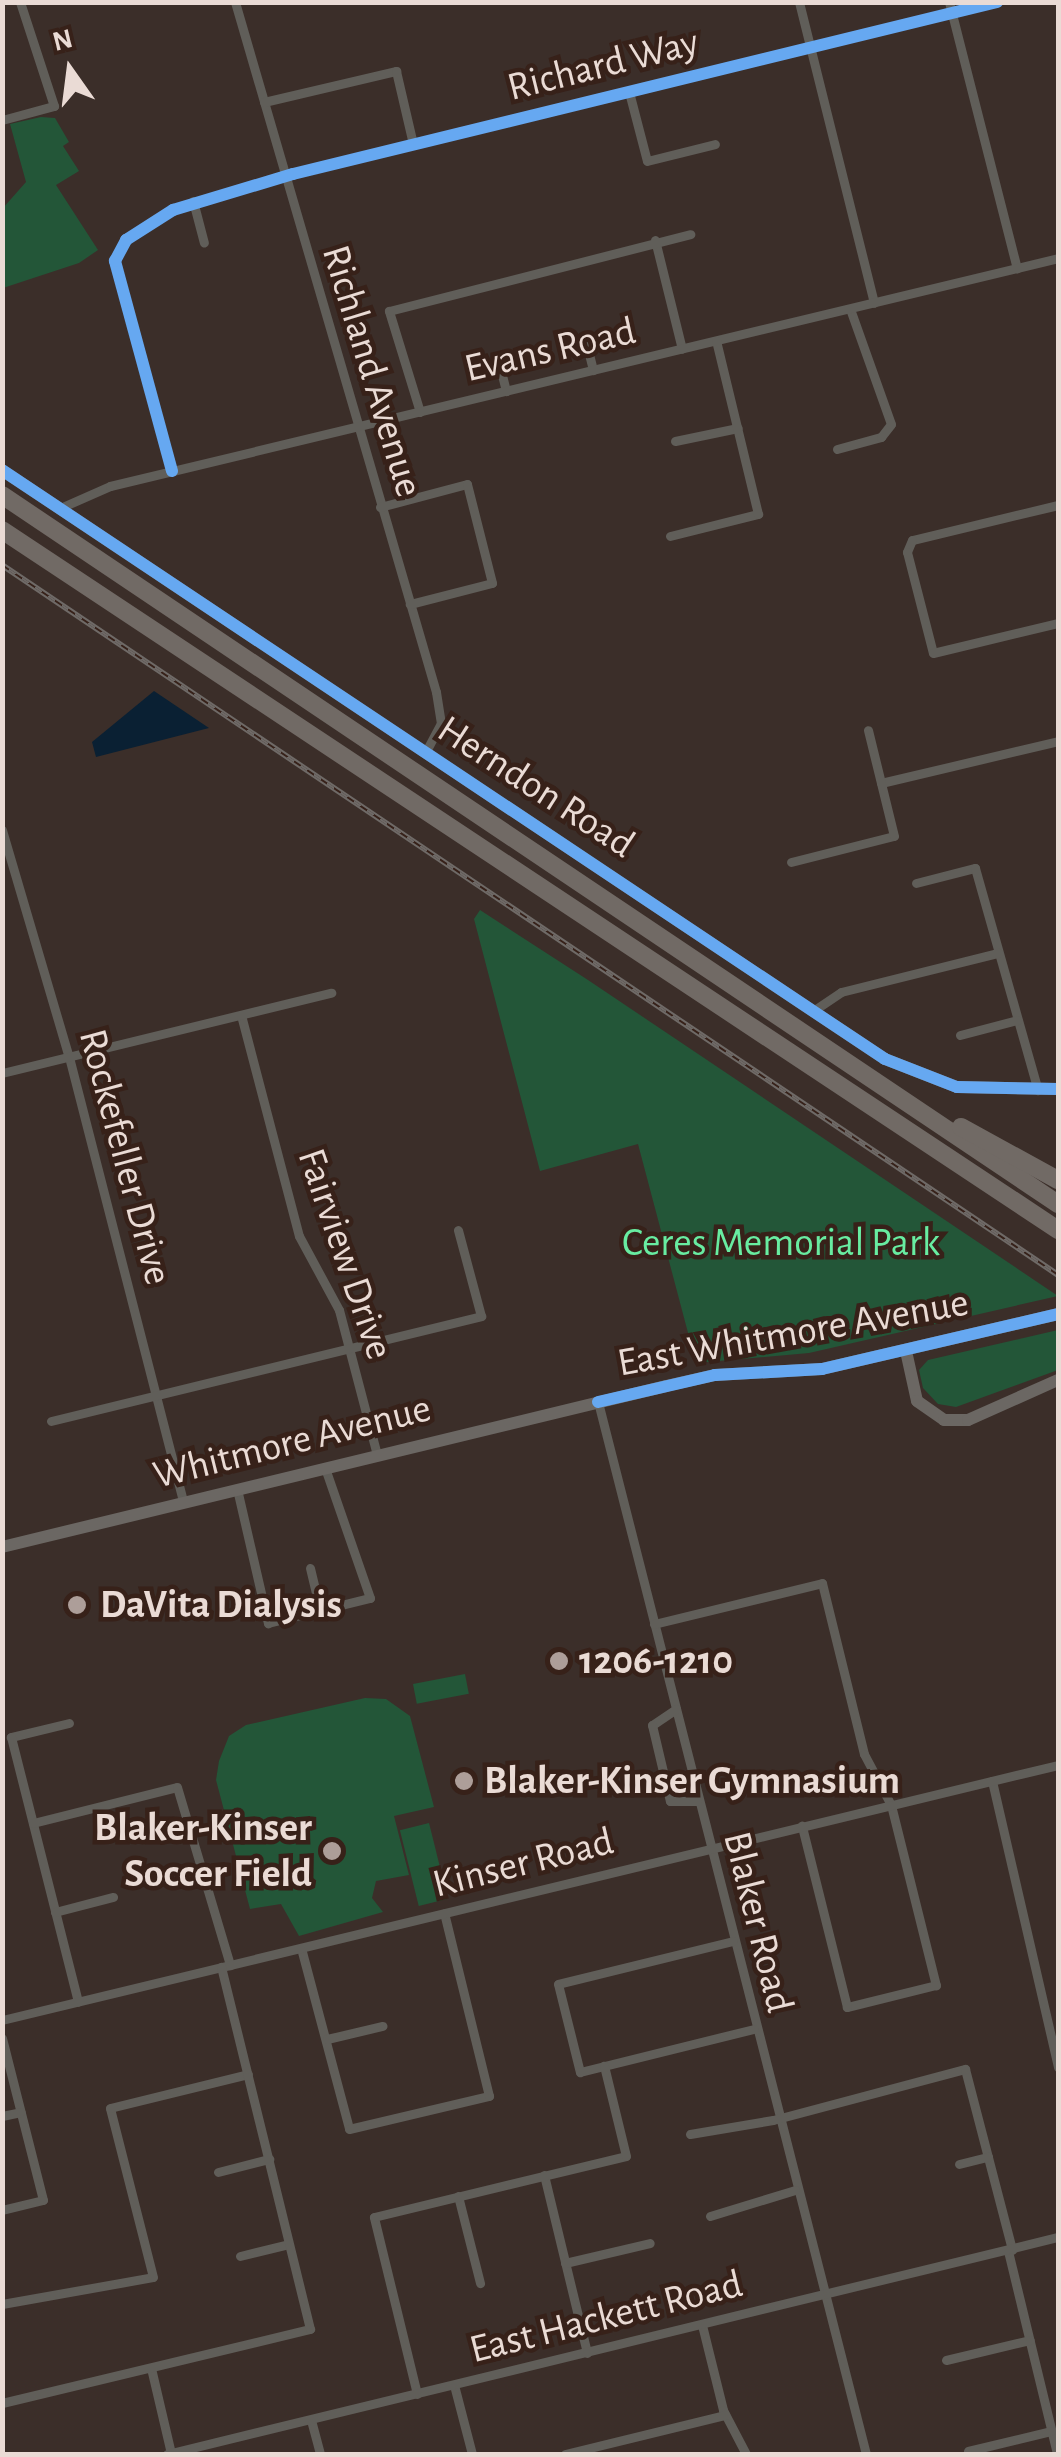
<!DOCTYPE html>
<style>
body{margin:0}
#map{position:relative;width:1061px;height:2457px;overflow:hidden;background:#3b2e29;font-family:"Alegreya Sans",sans-serif}
div>[style]{position:absolute}
[style*='--x']{left:calc(var(--x)*1px);top:calc(var(--y)*1px);width:calc(var(--w)*1px);rotate:calc(var(--a)*1deg)}
.green>*{inset:0;background:#235638;transform-origin:0 0}
.water>*{inset:0;background:#0a2033}
.street>*{height:9px;margin:-4.5px;padding:0 4.5px;transform-origin:4.5px;border-radius:4.5px;background:#605e59}
.secondary>*{height:12px;margin:-6px;padding:0 6px;transform-origin:6px;border-radius:6px;background:#6b6763}
.highway>*{height:18px;margin:-9px;padding:0 9px;transform-origin:9px;border-radius:9px;background:#716a65}
.rail>*{height:6px;margin-top:-3px;transform-origin:0;background:repeating-linear-gradient(90deg,#372119 0 8px,#6f6a67 0 16px);box-sizing:border-box;border-block:2px solid #6f6a67}
.cycleway>*{height:12px;margin:-6px;padding:0 6px;transform-origin:6px;border-radius:6px;background:#66a8f1}
.dots>*{width:28px;height:28px;translate:-50% -50%;box-sizing:border-box;border:5px solid #372119;border-radius:50%}
span{translate:-50% -50%;white-space:nowrap;text-align:center;line-height:1.15;-webkit-text-stroke:9px #372119;paint-order:stroke}
.street-label{font-size:40px;color:#eadbd5}
.park-label{font-size:40px;color:#68eca1}
.poi-label{font-size:40px;color:#eadbd5;font-weight:700}
.left{translate:0 -50%;text-align:left}
.right{translate:-100% -50%;text-align:right}
.frame{position:absolute;inset:0;border:5px solid #eadbd5;pointer-events:none}
.north{position:absolute;left:20px;top:20px;width:100px;height:100px;-webkit-text-stroke:8px #372119;paint-order:stroke;rotate:346deg;font-size:28px;font-weight:700;line-height:40px;text-align:center;color:#eadbd5}
.north::after{content:'';display:block;margin:auto;width:35px;height:45px;background:#eadbd5;clip-path:polygon(50% 0,100% 100%,50% 72%,0 100%)}
</style>
<div id="map">
<div class="green">
<div style="clip-path:polygon(41px 117px,55px 118px,69px 142px,63px 146px,79px 171px,56px 185px,98px 250px,79px 263px,3px 288px,3px 208px,26px 182px,10px 124px)"></div>
<div style="clip-path:polygon(480px 910px,588px 980px,1058px 1296px,809px 1353px,696px 1363px,638px 1144px,540px 1171px,474px 919px)"></div>
<div style="clip-path:polygon(1058px 1330px,1058px 1370px,956px 1407px,938px 1404px,923px 1388px,919px 1370px,928px 1360px)"></div>
<div style="left:465px;top:1674px;width:20px;height:53px;rotate:79deg"></div>
<div style="clip-path:polygon(365px 1698px,386px 1699px,410px 1716px,434px 1807px,394px 1816px,409px 1875px,376px 1881px,372px 1898px,383px 1912px,299px 1936px,281px 1904px,250px 1909px,216px 1780px,219px 1761px,229px 1736px,246px 1725px)"></div>
<div style="left:429px;top:1823px;width:78px;height:30px;rotate:76deg"></div>
</div>
<div class="water">
<div style="clip-path:polygon(154px 691px,209px 728px,96px 757px,92px 742px)"></div>
</div>
<div class="street">
<div style="--x:235;--y:2;--w:719;--a:73.76"></div>
<div style="--x:436;--y:692;--w:31;--a:81"></div>
<div style="--x:441;--y:723;--w:34;--a:118"></div>
<div style="--x:799;--y:2;--w:310;--a:76"></div>
<div style="--x:949;--y:2;--w:275;--a:75.7"></div>
<div style="--x:629;--y:92;--w:71;--a:75.4"></div>
<div style="--x:647;--y:161;--w:70;--a:-14"></div>
<div style="--x:264;--y:102;--w:136;--a:-13.2"></div>
<div style="--x:396;--y:71;--w:75;--a:76.9"></div>
<div style="--x:2;--y:120;--w:54;--a:-15.1"></div>
<div style="--x:54;--y:106;--w:109;--a:-108.1"></div>
<div style="--x:193;--y:201;--w:43;--a:75.3"></div>
<div style="--x:655;--y:240;--w:112;--a:76.1"></div>
<div style="--x:587;--y:346;--w:25;--a:76"></div>
<div style="--x:500;--y:367;--w:25;--a:76"></div>
<div style="--x:420;--y:412;--w:106;--a:-107.1"></div>
<div style="--x:389;--y:311;--w:311;--a:-14.3"></div>
<div style="--x:675;--y:441;--w:64;--a:-11.7"></div>
<div style="--x:837;--y:449;--w:46;--a:-15.3"></div>
<div style="--x:881;--y:437;--w:16;--a:-52"></div>
<div style="--x:891;--y:424;--w:122;--a:-109.6"></div>
<div style="--x:172;--y:471;--w:218;--a:-105.2"></div>
<div style="--x:115;--y:261;--w:24;--a:-62"></div>
<div style="--x:126;--y:240;--w:56;--a:-32.6"></div>
<div style="--x:173;--y:210;--w:125;--a:-16.7"></div>
<div style="--x:293;--y:174;--w:725;--a:-13.73"></div>
<div style="--x:1058;--y:505;--w:150;--a:166.5"></div>
<div style="--x:912;--y:540;--w:13;--a:113"></div>
<div style="--x:907;--y:552;--w:104;--a:75.6"></div>
<div style="--x:933;--y:653;--w:129;--a:-13.5"></div>
<div style="--x:380;--y:507;--w:90;--a:-14.8"></div>
<div style="--x:467;--y:484;--w:102;--a:75.8"></div>
<div style="--x:492;--y:583;--w:85;--a:165.6"></div>
<div style="--x:60;--y:508;--w:55;--a:-23.7"></div>
<div style="--x:110;--y:486;--w:975;--a:-13.52"></div>
<div style="--x:670;--y:536;--w:91;--a:-14"></div>
<div style="--x:758;--y:514;--w:178;--a:-103.6"></div>
<div style="--x:881;--y:783;--w:182;--a:-13.3"></div>
<div style="--x:2;--y:830;--w:237;--a:73.6"></div>
<div style="--x:69;--y:1057;--w:458;--a:75.6"></div>
<div style="--x:791;--y:862;--w:106;--a:-14.2"></div>
<div style="--x:894;--y:836;--w:109;--a:-103.8"></div>
<div style="--x:916;--y:883;--w:61;--a:-14.3"></div>
<div style="--x:975;--y:868;--w:231;--a:74.2"></div>
<div style="--x:813;--y:1011;--w:34;--a:-34"></div>
<div style="--x:841;--y:992;--w:162;--a:-14"></div>
<div style="--x:241;--y:1015;--w:228;--a:75.3"></div>
<div style="--x:299;--y:1236;--w:84;--a:61.6"></div>
<div style="--x:339;--y:1310;--w:150;--a:75.3"></div>
<div style="--x:960;--y:1035;--w:59;--a:-14.7"></div>
<div style="--x:2;--y:1073;--w:339;--a:-13.7"></div>
<div style="--x:598;--y:1402;--w:1086;--a:75.71"></div>
<div style="--x:51;--y:1421;--w:443;--a:-13.7"></div>
<div style="--x:481;--y:1316;--w:89;--a:-105"></div>
<div style="--x:237;--y:1489;--w:138;--a:77"></div>
<div style="--x:268;--y:1623;--w:105;--a:-13.8"></div>
<div style="--x:370;--y:1598;--w:138;--a:-109.1"></div>
<div style="--x:310;--y:1568;--w:43;--a:76.6"></div>
<div style="--x:654;--y:1624;--w:173;--a:-13.7"></div>
<div style="--x:822;--y:1583;--w:176;--a:76.2"></div>
<div style="--x:864;--y:1754;--w:58;--a:62.1"></div>
<div style="--x:891;--y:1805;--w:186;--a:76"></div>
<div style="--x:936;--y:1985;--w:92;--a:166.1"></div>
<div style="--x:847;--y:2007;--w:187;--a:-104"></div>
<div style="--x:676;--y:1709;--w:29;--a:146"></div>
<div style="--x:652;--y:1725;--w:78;--a:76.7"></div>
<div style="--x:670;--y:1801;--w:27;--a:0"></div>
<div style="--x:69;--y:1723;--w:60;--a:166.4"></div>
<div style="--x:11;--y:1737;--w:273;--a:75.8"></div>
<div style="--x:992;--y:1781;--w:294;--a:77"></div>
<div style="--x:33;--y:1823;--w:148;--a:-14"></div>
<div style="--x:177;--y:1787;--w:186;--a:73.4"></div>
<div style="--x:55;--y:1912;--w:60;--a:-14.5"></div>
<div style="--x:733;--y:1941;--w:180;--a:166.2"></div>
<div style="--x:558;--y:1984;--w:91;--a:76"></div>
<div style="--x:580;--y:2072;--w:179;--a:-13.9"></div>
<div style="--x:301;--y:1948;--w:187;--a:75.1"></div>
<div style="--x:349;--y:2129;--w:144;--a:-13.3"></div>
<div style="--x:489;--y:2096;--w:188;--a:-103.8"></div>
<div style="--x:2;--y:2020;--w:1086;--a:-13.58"></div>
<div style="--x:2;--y:2038;--w:167;--a:75.8"></div>
<div style="--x:43;--y:2200;--w:42;--a:166.3"></div>
<div style="--x:327;--y:2039;--w:57;--a:-13.3"></div>
<div style="--x:2;--y:2116;--w:19;--a:-12"></div>
<div style="--x:690;--y:2134;--w:84;--a:-9.6"></div>
<div style="--x:773;--y:2120;--w:199;--a:-14.9"></div>
<div style="--x:965;--y:2069;--w:187;--a:75.4"></div>
<div style="--x:959;--y:2164;--w:30;--a:-14"></div>
<div style="--x:218;--y:2172;--w:53;--a:-14.3"></div>
<div style="--x:544;--y:2175;--w:183;--a:76.4"></div>
<div style="--x:458;--y:2196;--w:90;--a:75.8"></div>
<div style="--x:710;--y:2216;--w:89;--a:-17"></div>
<div style="--x:1008;--y:2251;--w:209;--a:76.4"></div>
<div style="--x:240;--y:2256;--w:50;--a:-13.8"></div>
<div style="--x:565;--y:2263;--w:87;--a:-13.2"></div>
<div style="--x:2;--y:2304;--w:153;--a:-10.1"></div>
<div style="--x:153;--y:2277;--w:174;--a:-104.3"></div>
<div style="--x:110;--y:2108;--w:142;--a:-13.8"></div>
<div style="--x:702;--y:2325;--w:88;--a:76.1"></div>
<div style="--x:723;--y:2410;--w:50;--a:62.4"></div>
<div style="--x:946;--y:2360;--w:86;--a:-13.4"></div>
<div style="--x:151;--y:2368;--w:87;--a:76.8"></div>
<div style="--x:454;--y:2385;--w:71;--a:75.4"></div>
<div style="--x:417;--y:2394;--w:182;--a:-103.7"></div>
<div style="--x:374;--y:2217;--w:259;--a:-13.6"></div>
<div style="--x:626;--y:2156;--w:93;--a:-103.7"></div>
<div style="--x:2;--y:2403;--w:317;--a:-13.5"></div>
<div style="--x:310;--y:2329;--w:373;--a:-103.8"></div>
<div style="--x:311;--y:2420;--w:35;--a:75"></div>
<div style="--x:968;--y:2451;--w:85;--a:-13.5"></div>
<div style="--x:167;--y:2454;--w:917;--a:-13.69"></div>
<div style="--x:565;--y:2454;--w:165;--a:-13.7"></div>
</div>
<div class="secondary">
<div style="--x:2;--y:470;--w:1061;--a:33.71"></div>
<div style="--x:885;--y:1059;--w:77;--a:21.3"></div>
<div style="--x:957;--y:1087;--w:101;--a:1.1"></div>
<div style="--x:906;--y:1351;--w:51;--a:77.6"></div>
<div style="--x:917;--y:1401;--w:33;--a:35"></div>
<div style="--x:944;--y:1420;--w:24;--a:0"></div>
<div style="--x:968;--y:1420;--w:98;--a:-24"></div>
<div style="--x:2;--y:1547;--w:683;--a:-13.63"></div>
<div style="--x:666;--y:1386;--w:50;--a:-12.7"></div>
<div style="--x:715;--y:1375;--w:107;--a:-3.2"></div>
<div style="--x:822;--y:1369;--w:242;--a:-13.1"></div>
</div>
<div class="highway">
<div style="--x:2;--y:495;--w:1272;--a:33.88"></div>
<div style="--x:2;--y:530;--w:1267;--a:33.54"></div>
<div style="--x:961;--y:1127;--w:111;--a:28.7"></div>
</div>
<div class="rail">
<div style="--x:2;--y:565;--w:1272;--a:33.91"></div>
</div>
<div class="cycleway">
<div style="--x:2;--y:470;--w:1061;--a:33.71"></div>
<div style="--x:885;--y:1059;--w:77;--a:21.3"></div>
<div style="--x:957;--y:1087;--w:101;--a:1.1"></div>
<div style="--x:172;--y:471;--w:218;--a:-105.2"></div>
<div style="--x:115;--y:261;--w:24;--a:-62"></div>
<div style="--x:126;--y:240;--w:56;--a:-32.6"></div>
<div style="--x:173;--y:210;--w:125;--a:-16.7"></div>
<div style="--x:293;--y:174;--w:725;--a:-13.73"></div>
<div style="--x:598;--y:1402;--w:120;--a:-13"></div>
<div style="--x:715;--y:1375;--w:107;--a:-3.2"></div>
<div style="--x:822;--y:1369;--w:242;--a:-13.1"></div>
</div>
<div class="dots">
<div style="left:77px;top:1605px;background:#ad9e99"></div>
<div style="left:559px;top:1661px;background:#ad9e99"></div>
<div style="left:464px;top:1781px;background:#ad9e99"></div>
<div style="left:332px;top:1851px;background:#ad9e99"></div>
</div>
<div class="street-label">
<span style="left:603px;top:65px;rotate:-14deg">Richard Way</span>
<span style="left:550px;top:350px;rotate:-13deg">Evans Road</span>
<span style="left:372px;top:371px;rotate:73deg">Richland Avenue</span>
<span style="left:536px;top:787px;rotate:33deg">Herndon Road</span>
<span style="left:125px;top:1157px;rotate:75deg">Rockefeller Drive</span>
<span style="left:345px;top:1254px;rotate:71deg">Fairview Drive</span>
<span style="left:793px;top:1333px;rotate:-10deg">East Whitmore Avenue</span>
<span style="left:292px;top:1442px;rotate:-14deg">Whitmore Avenue</span>
<span style="left:523px;top:1863px;rotate:-14deg">Kinser Road</span>
<span style="left:758px;top:1922px;rotate:76deg">Blaker Road</span>
<span style="left:606px;top:2317px;rotate:-14deg">East Hackett Road</span>
</div>
<div class="park-label">
<span style="left:781px;top:1243px">Ceres Memorial Park</span>
</div>
<div class="poi-label">
<span class="left" style="left:100px;top:1605px">DaVita Dialysis</span>
<span class="left" style="left:579px;top:1661px">1206-1210</span>
<span class="left" style="left:484px;top:1781px">Blaker-Kinser Gymnasium</span>
<span class="right" style="left:312px;top:1851px">Blaker-Kinser<br>Soccer Field</span>
</div>
<div class="frame"></div>
<div class="north">N</div>
</div>
